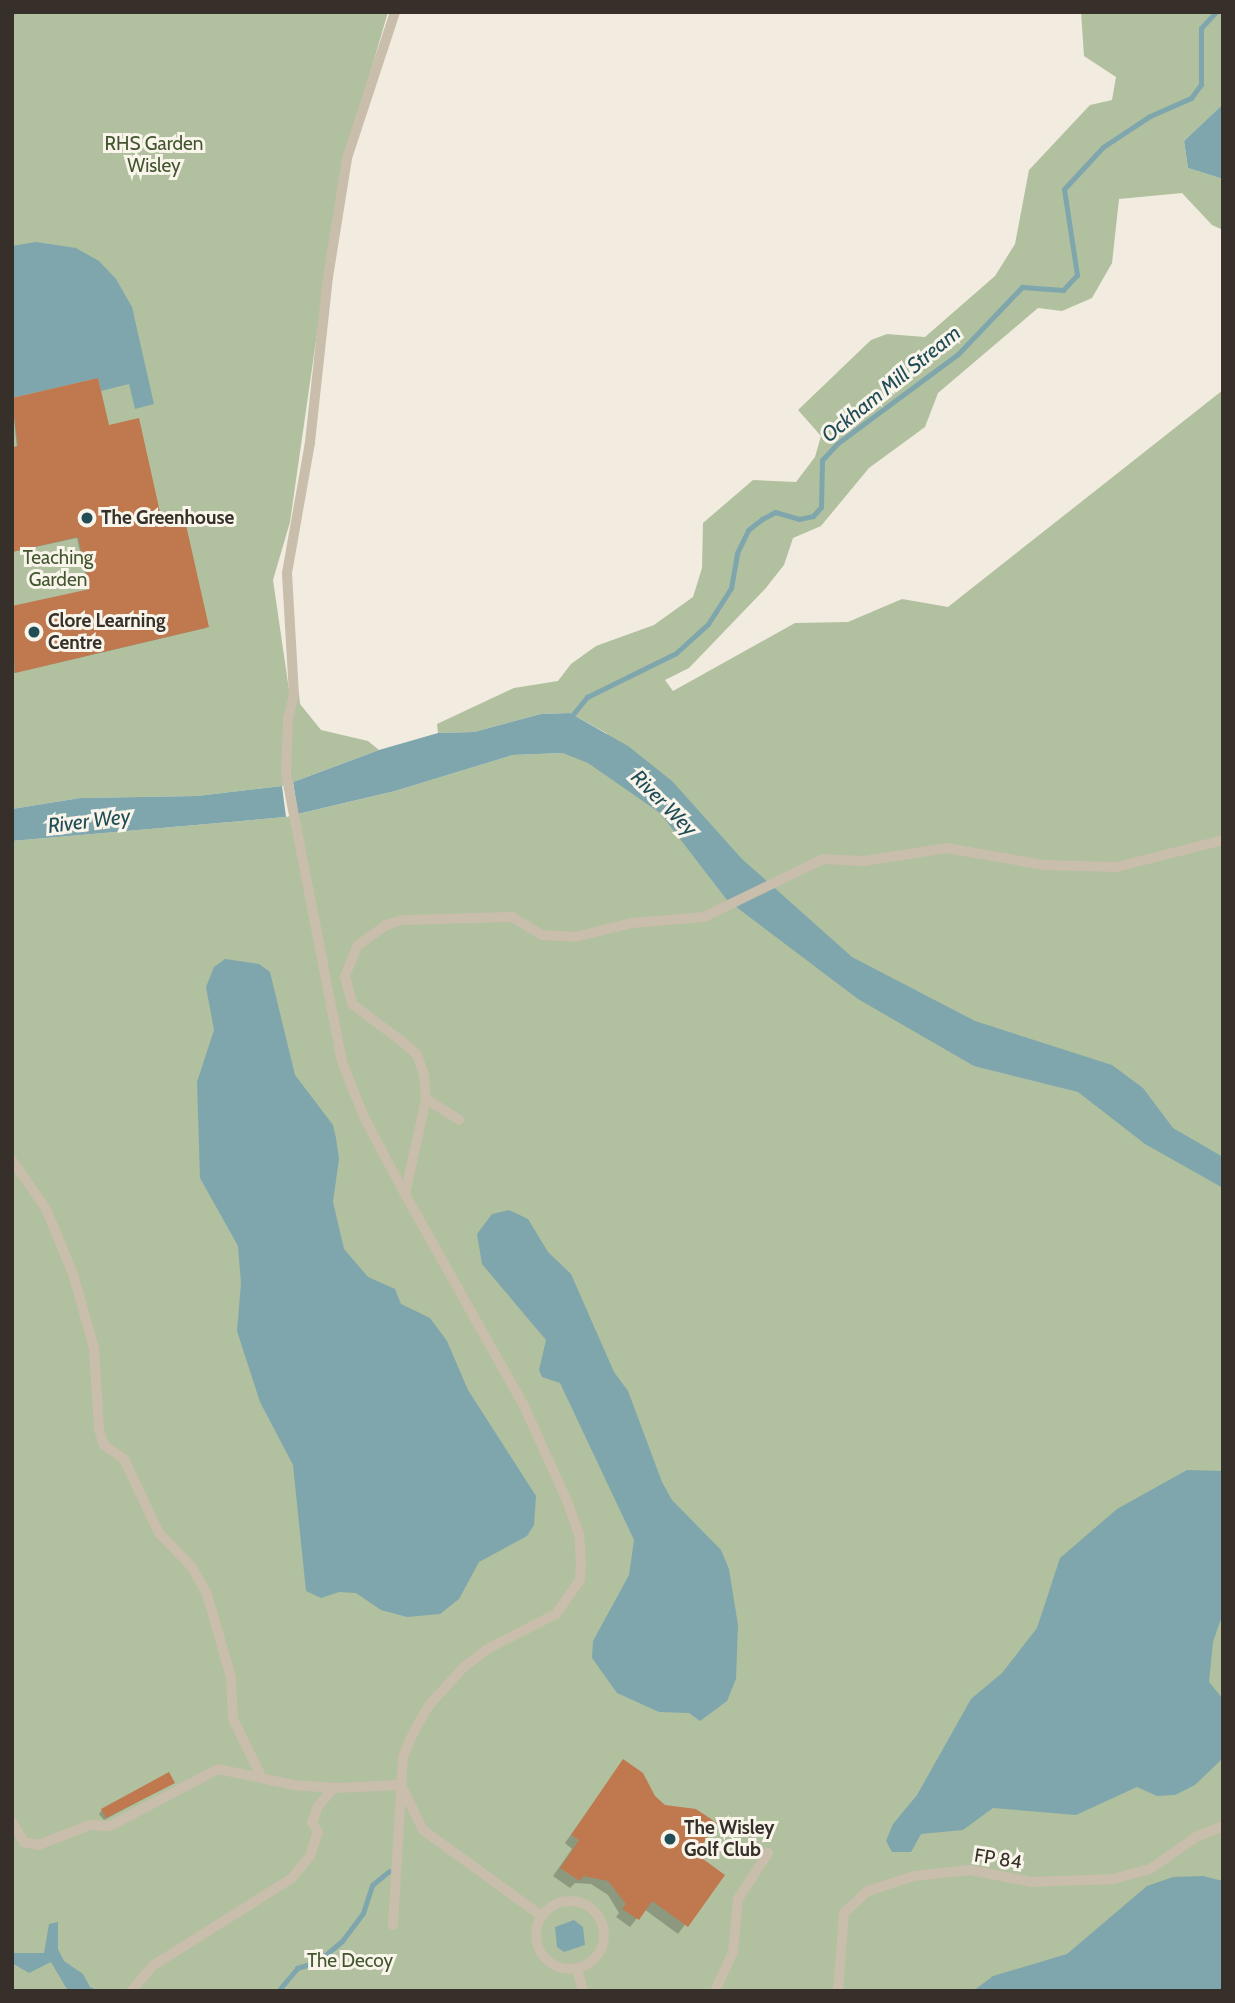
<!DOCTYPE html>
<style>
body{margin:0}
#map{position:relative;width:1235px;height:2003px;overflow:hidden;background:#f2ebdf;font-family:Cabin,sans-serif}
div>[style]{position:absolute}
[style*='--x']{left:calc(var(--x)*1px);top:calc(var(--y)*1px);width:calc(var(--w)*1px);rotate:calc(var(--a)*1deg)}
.green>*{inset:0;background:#b1c09f}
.water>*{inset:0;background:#7fa6ad}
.shadow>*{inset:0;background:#0003}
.stream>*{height:5px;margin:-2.5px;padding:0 2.5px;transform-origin:2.5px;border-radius:2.5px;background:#7fa6ad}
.building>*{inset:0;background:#c0784f}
.service>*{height:10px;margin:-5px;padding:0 5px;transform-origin:5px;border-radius:5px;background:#c9bdab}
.service>.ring{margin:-5px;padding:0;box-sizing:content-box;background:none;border:10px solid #c9bdab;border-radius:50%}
.dots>*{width:19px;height:19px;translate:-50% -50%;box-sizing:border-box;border:4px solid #f9f5eb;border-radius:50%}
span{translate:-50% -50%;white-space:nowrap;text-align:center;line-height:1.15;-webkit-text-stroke:6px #f9f5eb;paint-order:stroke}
.park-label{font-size:19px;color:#42552f}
.poi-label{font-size:19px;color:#37302a;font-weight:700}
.left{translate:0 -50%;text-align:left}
.street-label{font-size:19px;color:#37302a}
.water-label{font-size:21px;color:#214d57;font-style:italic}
.frame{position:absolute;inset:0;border:14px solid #37302a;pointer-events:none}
</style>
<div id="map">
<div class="green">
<div style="clip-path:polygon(12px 12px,388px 12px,339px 180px,290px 522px,273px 580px,289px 690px,299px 693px,300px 704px,321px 730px,368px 741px,379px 750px,282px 786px,197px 796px,80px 798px,12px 809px)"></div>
<div style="clip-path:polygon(1081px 12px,1223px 12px,1221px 106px,1184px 141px,1188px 168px,1223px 179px,1223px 230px,1212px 225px,1182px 193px,1119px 199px,1112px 263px,1092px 298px,1062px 311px,1038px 308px,938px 393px,925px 427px,869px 468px,821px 526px,793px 538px,784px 565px,765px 589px,689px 668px,665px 680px,673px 691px,795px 623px,848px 622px,902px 599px,948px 607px,1223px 390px,1223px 1991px,12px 1991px,12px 841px,286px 817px,395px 791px,513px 755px,563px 753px,608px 734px,570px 713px,541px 714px,474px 732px,438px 733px,437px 724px,514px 688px,558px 681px,571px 664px,596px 646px,654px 625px,693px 597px,702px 568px,703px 523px,753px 480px,796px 482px,815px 457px,821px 436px,798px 410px,871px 340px,887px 334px,925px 337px,995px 276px,1015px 244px,1029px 170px,1090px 105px,1112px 100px,1116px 77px,1084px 56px)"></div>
</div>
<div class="water">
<div style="clip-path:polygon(1223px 98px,1223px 179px,1188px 168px,1184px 141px,1221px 106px)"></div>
<div style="clip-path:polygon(36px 242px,76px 248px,99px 261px,116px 279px,132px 307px,154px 404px,135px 409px,129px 384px,101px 391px,98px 378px,12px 398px,12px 246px)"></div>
<div style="clip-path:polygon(570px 713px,628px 746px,672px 781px,742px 859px,852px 957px,975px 1021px,1112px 1065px,1143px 1088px,1173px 1128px,1223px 1157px,1223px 1188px,1145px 1144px,1078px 1092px,974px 1066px,858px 999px,727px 900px,660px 813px,588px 763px,563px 753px,513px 755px,395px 791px,298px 814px,293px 782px,379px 750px,438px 733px,474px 732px,541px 714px)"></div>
<div style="clip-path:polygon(282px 786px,286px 817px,12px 841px,12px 809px,80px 798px,197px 796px)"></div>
<div style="clip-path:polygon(225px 959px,259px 964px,270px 972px,295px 1075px,333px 1125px,336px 1138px,339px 1159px,333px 1202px,344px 1249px,368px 1277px,395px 1289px,401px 1304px,430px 1318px,447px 1341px,468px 1390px,536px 1496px,534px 1525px,527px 1536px,479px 1562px,459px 1599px,440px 1614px,407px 1617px,381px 1610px,356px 1593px,339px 1592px,321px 1598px,306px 1591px,293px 1465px,260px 1402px,237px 1331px,241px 1283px,238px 1246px,200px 1178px,197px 1082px,214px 1030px,206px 987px,214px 967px)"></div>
<div style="clip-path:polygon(509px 1210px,528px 1219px,548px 1252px,571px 1274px,614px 1372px,628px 1391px,662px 1482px,672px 1500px,721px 1550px,729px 1569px,738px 1625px,736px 1679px,727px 1701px,700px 1721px,689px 1713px,659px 1712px,617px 1693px,592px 1658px,593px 1641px,629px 1575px,634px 1540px,560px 1383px,542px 1377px,539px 1370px,546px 1340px,482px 1264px,477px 1234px,492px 1214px)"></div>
<div style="clip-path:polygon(1187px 1470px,1223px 1471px,1223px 1613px,1213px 1642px,1209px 1682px,1223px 1699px,1221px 1760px,1195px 1785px,1175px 1795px,1157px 1796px,1137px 1787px,1076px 1815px,993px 1808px,963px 1830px,921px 1834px,911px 1852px,892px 1852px,886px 1841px,893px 1824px,917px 1795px,971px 1699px,1002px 1673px,1037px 1628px,1060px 1558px,1117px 1509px)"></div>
<div style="clip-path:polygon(1203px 1876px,1223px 1881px,1223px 1991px,973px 1991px,993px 1976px,1067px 1954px,1147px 1886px,1173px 1877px)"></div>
<div style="clip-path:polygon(574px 1920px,583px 1927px,585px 1945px,564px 1952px,557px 1947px,555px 1927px)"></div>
<div style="clip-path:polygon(58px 1922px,58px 1949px,64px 1961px,83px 1974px,90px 1987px,99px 1991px,68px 1991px,51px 1962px,29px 1973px,12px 1963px,12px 1953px,44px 1953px,49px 1924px)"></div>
</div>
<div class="shadow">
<div style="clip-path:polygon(12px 400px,108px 427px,161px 523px,206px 628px,14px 673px,12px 608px,89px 591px,77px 538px,12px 552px,12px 449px,17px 448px)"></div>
<div style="clip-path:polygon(623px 1761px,693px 1855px,722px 1875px,678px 1934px,644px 1909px,630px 1927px,616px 1917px,619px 1913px,608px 1895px,591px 1884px,575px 1883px,570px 1888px,553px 1876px,572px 1849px,565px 1843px)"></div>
<div style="clip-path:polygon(173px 1783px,104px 1820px,99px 1814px,102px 1810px)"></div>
</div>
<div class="stream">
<div style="--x:570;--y:718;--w:27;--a:-51"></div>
<div style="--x:587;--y:697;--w:99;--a:-26.3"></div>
<div style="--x:676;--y:653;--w:43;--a:-42.2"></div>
<div style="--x:708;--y:624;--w:43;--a:-57.4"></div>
<div style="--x:731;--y:588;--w:36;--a:-80"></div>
<div style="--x:737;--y:553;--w:25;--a:-64"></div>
<div style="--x:748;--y:530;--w:18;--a:-38"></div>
<div style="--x:762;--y:519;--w:15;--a:-28"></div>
<div style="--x:775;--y:512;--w:25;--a:16"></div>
<div style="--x:799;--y:519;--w:14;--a:-12"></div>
<div style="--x:813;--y:516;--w:12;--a:-48"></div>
<div style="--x:821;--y:507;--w:47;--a:-88.8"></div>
<div style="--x:822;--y:460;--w:23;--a:-47"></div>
<div style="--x:838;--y:443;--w:149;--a:-36.6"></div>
<div style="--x:958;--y:354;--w:93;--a:-46.3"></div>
<div style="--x:1022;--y:287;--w:41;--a:4.2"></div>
<div style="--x:1063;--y:290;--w:21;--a:-47"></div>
<div style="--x:1077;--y:275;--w:87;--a:-98.6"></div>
<div style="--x:1064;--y:189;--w:57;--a:-47.1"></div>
<div style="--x:1103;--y:147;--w:56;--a:-33.4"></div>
<div style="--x:1150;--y:116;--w:45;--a:-23.7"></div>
<div style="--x:1191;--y:98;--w:17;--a:-54"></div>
<div style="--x:1201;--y:84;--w:56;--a:-90"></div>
<div style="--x:1201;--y:28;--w:22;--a:-47"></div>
<div style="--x:278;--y:1991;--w:30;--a:-50"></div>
<div style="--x:297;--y:1968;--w:21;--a:-17"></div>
<div style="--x:317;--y:1962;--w:33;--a:-40"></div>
<div style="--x:342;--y:1941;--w:35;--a:-53"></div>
<div style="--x:363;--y:1913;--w:29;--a:-72"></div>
<div style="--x:372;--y:1885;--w:22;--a:-39"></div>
</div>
<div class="building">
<div style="clip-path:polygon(98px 378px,109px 425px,139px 418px,162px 521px,184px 516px,209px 627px,15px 673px,12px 606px,90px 589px,78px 537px,12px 552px,12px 447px,18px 446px,12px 398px)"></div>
<div style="clip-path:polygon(623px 1759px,643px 1773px,655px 1796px,665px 1805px,696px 1809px,717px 1823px,696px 1854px,725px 1875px,688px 1927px,652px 1901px,639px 1920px,622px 1909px,626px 1904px,608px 1881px,583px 1876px,580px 1881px,560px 1868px,579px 1840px,571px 1835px)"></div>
<div style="clip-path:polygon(169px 1772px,175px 1783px,106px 1818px,101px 1809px)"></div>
</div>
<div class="service">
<div style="--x:426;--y:1099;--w:39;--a:32"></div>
<div style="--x:12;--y:1160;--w:60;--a:55.2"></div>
<div style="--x:46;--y:1209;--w:70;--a:67.4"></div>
<div style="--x:73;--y:1274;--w:77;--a:74.2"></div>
<div style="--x:94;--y:1348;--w:81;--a:86.5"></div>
<div style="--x:99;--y:1429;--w:17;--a:73"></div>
<div style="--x:104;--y:1445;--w:24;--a:35"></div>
<div style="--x:124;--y:1459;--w:82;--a:64.7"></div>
<div style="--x:159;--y:1533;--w:46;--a:45.9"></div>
<div style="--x:191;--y:1566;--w:32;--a:60"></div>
<div style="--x:207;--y:1594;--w:86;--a:73.9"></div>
<div style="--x:231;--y:1677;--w:42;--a:87.3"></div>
<div style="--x:233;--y:1719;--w:64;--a:63.8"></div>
<div style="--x:405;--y:1194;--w:97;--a:-77.5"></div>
<div style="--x:426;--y:1099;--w:24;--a:-95"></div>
<div style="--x:424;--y:1075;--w:21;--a:-109"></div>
<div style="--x:417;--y:1055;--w:18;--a:-137"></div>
<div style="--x:404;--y:1043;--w:65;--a:-143.1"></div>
<div style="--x:352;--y:1004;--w:29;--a:-104"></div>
<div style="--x:345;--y:976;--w:32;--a:-68"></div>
<div style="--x:357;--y:946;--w:36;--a:-36"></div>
<div style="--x:386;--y:925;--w:17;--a:-17"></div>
<div style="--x:402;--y:920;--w:110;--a:-1.6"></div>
<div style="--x:512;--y:917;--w:35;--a:31"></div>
<div style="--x:542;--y:935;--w:33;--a:3"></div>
<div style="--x:575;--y:937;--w:59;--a:-13.8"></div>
<div style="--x:632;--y:923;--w:72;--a:-4.8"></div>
<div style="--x:704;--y:917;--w:132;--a:-26"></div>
<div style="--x:823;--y:859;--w:41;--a:2.8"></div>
<div style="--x:864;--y:861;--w:84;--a:-8.9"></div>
<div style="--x:947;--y:848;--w:97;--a:10"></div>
<div style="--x:1043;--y:865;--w:74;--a:1.5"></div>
<div style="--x:1117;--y:867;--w:109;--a:-14.3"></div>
<div style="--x:12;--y:1822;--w:23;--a:59"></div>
<div style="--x:24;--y:1842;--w:14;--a:12"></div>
<div style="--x:38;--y:1845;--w:56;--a:-21"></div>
<div style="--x:90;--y:1825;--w:20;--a:3"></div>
<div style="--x:110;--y:1826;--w:122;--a:-27.8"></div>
<div style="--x:218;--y:1769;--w:78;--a:11.9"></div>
<div style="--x:294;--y:1785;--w:40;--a:4.3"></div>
<div class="ring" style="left:536px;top:1901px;width:58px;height:58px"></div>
<div style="--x:393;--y:1925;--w:168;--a:-86.6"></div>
<div style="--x:403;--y:1757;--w:26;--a:-67"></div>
<div style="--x:413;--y:1733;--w:34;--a:-60"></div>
<div style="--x:430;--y:1704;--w:52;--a:-47.4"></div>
<div style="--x:465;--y:1666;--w:30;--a:-37"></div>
<div style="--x:489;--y:1648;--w:75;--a:-26.9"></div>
<div style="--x:556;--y:1614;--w:42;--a:-54.8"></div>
<div style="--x:580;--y:1580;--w:18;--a:-87"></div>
<div style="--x:581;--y:1562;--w:28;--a:-94"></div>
<div style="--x:579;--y:1534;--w:33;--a:-110"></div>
<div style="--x:568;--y:1503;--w:107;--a:-114.4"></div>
<div style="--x:524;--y:1406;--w:256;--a:-119.3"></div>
<div style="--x:399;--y:1183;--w:75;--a:-117.9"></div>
<div style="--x:364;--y:1117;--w:59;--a:-111.8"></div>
<div style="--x:342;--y:1062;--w:293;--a:-101"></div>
<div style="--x:286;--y:774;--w:55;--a:-87.9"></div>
<div style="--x:288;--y:719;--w:25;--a:-76"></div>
<div style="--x:294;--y:695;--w:122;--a:-93.3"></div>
<div style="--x:287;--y:573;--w:133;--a:-80"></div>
<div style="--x:310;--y:442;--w:166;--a:-83.8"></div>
<div style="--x:328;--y:277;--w:121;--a:-80.9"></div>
<div style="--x:347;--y:158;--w:154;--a:-71.8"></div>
<div style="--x:577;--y:1969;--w:23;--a:75"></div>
<div style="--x:131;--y:1991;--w:35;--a:-49"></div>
<div style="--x:154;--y:1965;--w:163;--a:-32.2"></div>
<div style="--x:292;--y:1878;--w:28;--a:-51"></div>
<div style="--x:310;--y:1856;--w:25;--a:-72"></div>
<div style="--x:318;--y:1832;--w:12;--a:-121"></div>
<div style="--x:312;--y:1822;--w:17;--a:-69"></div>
<div style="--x:318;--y:1806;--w:24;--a:-48"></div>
<div style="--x:334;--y:1788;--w:67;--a:-2.6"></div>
<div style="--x:401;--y:1785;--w:50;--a:63.9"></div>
<div style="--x:423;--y:1830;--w:147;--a:35.9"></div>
<div style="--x:715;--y:1991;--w:43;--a:-65.2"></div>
<div style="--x:733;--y:1952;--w:53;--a:-84.6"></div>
<div style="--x:738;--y:1899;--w:55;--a:-56.9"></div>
<div style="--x:838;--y:1991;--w:78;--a:-85.6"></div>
<div style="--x:844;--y:1913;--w:33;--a:-43"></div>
<div style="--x:868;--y:1891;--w:48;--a:-18.1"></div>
<div style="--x:914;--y:1876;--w:56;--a:-6.1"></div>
<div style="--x:970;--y:1870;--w:62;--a:11.1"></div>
<div style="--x:1031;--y:1882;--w:82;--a:-2.1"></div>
<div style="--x:1113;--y:1879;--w:38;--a:-15"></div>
<div style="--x:1150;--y:1869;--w:56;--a:-34.8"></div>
<div style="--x:1196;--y:1837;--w:29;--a:-22"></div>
</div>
<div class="dots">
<div style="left:87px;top:518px;background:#214d57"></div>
<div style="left:34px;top:632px;background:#214d57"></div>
<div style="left:670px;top:1839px;background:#214d57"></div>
</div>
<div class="park-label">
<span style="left:154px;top:155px">RHS Garden<br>Wisley</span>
<span style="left:58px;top:569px">Teaching<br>Garden</span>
<span style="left:350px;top:1961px">The Decoy</span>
</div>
<div class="poi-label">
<span class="left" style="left:101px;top:518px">The Greenhouse</span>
<span class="left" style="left:48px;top:632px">Clore Learning<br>Centre</span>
<span class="left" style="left:684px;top:1839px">The Wisley<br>Golf Club</span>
</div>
<div class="street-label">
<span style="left:998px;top:1859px;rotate:9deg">FP 84</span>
</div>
<div class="water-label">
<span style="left:891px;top:384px;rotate:-39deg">Ockham Mill Stream</span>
<span style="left:664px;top:803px;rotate:45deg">River Wey</span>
<span style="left:89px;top:821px;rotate:-7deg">River Wey</span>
</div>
<div class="frame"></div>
</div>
